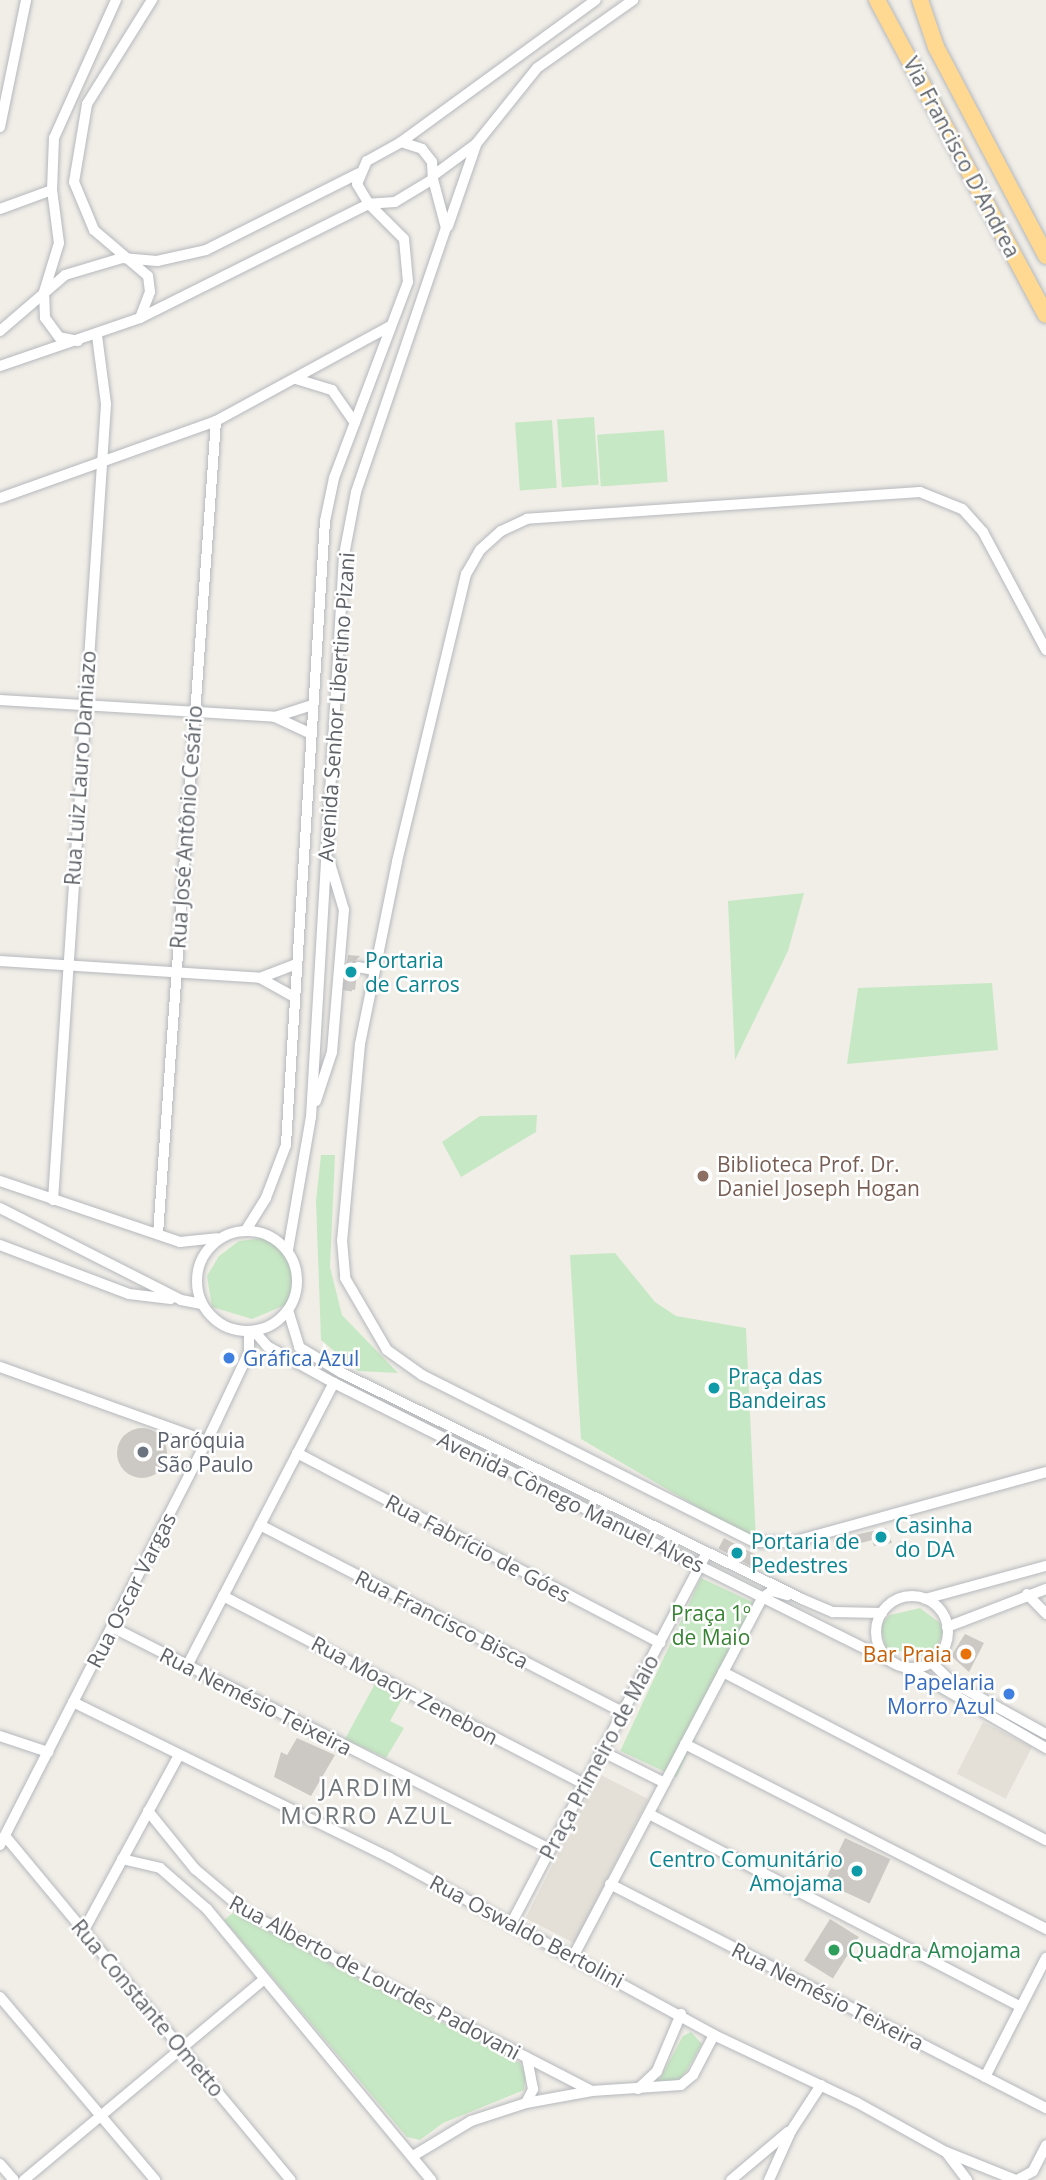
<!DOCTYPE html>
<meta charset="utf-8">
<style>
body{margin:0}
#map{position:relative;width:1046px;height:2180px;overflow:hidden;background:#f1eee8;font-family:"Open Sans",sans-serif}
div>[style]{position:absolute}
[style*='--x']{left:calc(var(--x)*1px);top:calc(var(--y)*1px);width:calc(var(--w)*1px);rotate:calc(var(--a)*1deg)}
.education>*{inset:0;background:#e4e0d8;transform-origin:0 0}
.green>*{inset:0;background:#c7e8c4;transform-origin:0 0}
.building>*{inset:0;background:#ccc9c4;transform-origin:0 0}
.round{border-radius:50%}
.minor-tunnel>*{height:10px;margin-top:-5px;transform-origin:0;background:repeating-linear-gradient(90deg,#cccbc8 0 10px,transparent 0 15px)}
.roads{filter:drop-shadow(0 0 2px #b5b8bc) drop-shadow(0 0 2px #b5b8bc)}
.minor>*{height:10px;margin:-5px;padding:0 5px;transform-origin:5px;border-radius:5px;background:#fff}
.minor>.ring{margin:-5px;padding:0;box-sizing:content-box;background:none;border:10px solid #fff;border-radius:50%}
.highway>*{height:16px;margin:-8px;padding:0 8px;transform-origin:8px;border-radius:8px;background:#ffd991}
.dots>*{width:19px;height:19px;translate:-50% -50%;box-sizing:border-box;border:4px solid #fff;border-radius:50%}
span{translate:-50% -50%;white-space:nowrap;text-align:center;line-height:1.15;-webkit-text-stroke:5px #fff;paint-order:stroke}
.street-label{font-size:21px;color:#5f6368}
.culture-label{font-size:21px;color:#0d838f}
.left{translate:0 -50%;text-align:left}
.right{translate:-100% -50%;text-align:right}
.education-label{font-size:21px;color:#785e54}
.shop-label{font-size:21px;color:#366cbe}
.worship-label{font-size:21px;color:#5b616d}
.park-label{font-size:21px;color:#368232}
.food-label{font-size:21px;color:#c56008}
.leisure-label{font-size:21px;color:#27864d}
.quarter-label{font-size:24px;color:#70767a;letter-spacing:2px}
</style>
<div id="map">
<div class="education">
<div style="left:983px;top:1722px;width:55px;height:58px;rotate:27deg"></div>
<div style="left:599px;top:1774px;width:55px;height:162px;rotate:27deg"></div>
</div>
<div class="green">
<div style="left:594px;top:417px;width:68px;height:37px;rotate:86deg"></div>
<div style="left:552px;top:420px;width:68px;height:37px;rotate:86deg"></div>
<div style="left:664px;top:430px;width:52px;height:67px;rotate:86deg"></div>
<div style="clip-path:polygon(804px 893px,788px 951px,735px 1060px,728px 901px)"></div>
<div style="clip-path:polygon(992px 983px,998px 1050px,847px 1064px,858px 988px)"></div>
<div style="clip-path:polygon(537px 1115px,536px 1132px,461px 1177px,442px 1142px,480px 1116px)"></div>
<div style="clip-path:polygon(321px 1155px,335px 1155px,330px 1267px,342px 1315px,398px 1373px,358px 1371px,321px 1340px,316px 1201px)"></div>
<div style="clip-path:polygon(264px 1238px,278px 1244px,293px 1266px,292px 1294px,285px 1305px,252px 1319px,212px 1307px,207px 1276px,219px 1256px,239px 1241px)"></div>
<div style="clip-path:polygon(615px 1253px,655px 1302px,676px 1316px,746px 1328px,756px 1541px,581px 1439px,570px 1255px)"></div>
<div style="left:701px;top:1578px;width:62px;height:191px;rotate:25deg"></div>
<div style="clip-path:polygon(920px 1608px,940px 1623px,943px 1633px,938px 1645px,925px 1657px,886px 1648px,880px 1625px,890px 1615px)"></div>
<div style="clip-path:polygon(377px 1680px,405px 1694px,390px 1721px,404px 1728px,386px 1758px,345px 1739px)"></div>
<div style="clip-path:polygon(233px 1913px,520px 2063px,526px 2075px,524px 2090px,443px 2123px,420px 2140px,407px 2137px,224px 1920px)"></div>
<div style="clip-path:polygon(691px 2032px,702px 2044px,687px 2070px,680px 2079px,657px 2084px,683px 2036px)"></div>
</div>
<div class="building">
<div style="clip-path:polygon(348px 955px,360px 956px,350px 966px,357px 975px,355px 990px,345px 989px)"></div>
<div class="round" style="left:117px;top:1428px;width:50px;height:50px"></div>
<div style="clip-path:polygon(886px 1528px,892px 1543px,874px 1546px,872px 1540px,835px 1550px,833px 1540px)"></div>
<div style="left:724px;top:1538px;width:38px;height:12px;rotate:28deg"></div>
<div style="clip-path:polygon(965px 1634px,984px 1643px,969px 1672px,951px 1656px)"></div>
<div style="clip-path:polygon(297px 1738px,335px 1755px,311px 1796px,274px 1777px,281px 1752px,287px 1755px)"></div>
<div style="left:845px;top:1838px;width:50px;height:49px;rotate:25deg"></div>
<div style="left:830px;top:1919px;width:34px;height:49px;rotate:32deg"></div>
</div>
<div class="minor-tunnel">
<div style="--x:346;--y:964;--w:12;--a:14"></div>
<div style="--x:343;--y:985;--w:13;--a:9"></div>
</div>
<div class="roads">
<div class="minor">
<div style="--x:0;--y:127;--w:130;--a:-78.4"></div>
<div style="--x:401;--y:142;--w:22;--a:18"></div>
<div style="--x:422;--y:149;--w:16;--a:52"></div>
<div style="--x:432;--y:162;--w:17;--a:87"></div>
<div style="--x:433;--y:179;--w:44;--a:148.8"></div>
<div style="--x:395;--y:202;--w:26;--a:176"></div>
<div style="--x:369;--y:204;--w:23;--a:-121"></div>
<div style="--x:357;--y:184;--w:25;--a:-67"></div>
<div style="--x:367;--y:161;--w:39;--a:-29"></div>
<div style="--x:401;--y:142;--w:241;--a:-36.1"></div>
<div style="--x:434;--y:175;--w:52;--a:-36.4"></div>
<div style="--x:476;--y:144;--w:97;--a:-51.2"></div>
<div style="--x:537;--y:68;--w:118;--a:-35.3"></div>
<div style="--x:0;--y:209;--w:55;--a:-20.1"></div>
<div style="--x:448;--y:226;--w:86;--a:-70.9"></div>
<div style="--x:140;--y:318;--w:28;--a:-69"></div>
<div style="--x:150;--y:292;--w:16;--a:-97"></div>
<div style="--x:148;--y:276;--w:71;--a:-139.6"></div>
<div style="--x:94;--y:230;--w:52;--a:-112.6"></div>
<div style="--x:74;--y:182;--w:79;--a:-80.5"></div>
<div style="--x:87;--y:104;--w:123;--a:-58"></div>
<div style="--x:0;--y:331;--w:86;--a:-40.7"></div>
<div style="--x:65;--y:275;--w:59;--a:-16.6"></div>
<div style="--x:122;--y:258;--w:35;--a:5"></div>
<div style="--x:157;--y:261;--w:50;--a:-12.7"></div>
<div style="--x:206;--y:250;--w:171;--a:-26.7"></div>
<div style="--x:78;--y:341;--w:19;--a:-168"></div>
<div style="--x:59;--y:337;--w:24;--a:-126"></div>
<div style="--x:45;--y:318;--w:26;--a:-92"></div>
<div style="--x:44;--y:292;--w:51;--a:-73"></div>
<div style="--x:59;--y:243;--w:53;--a:-97.5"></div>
<div style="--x:52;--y:190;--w:52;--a:-87.8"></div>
<div style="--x:54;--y:138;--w:151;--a:-65.8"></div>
<div style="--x:0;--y:366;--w:148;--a:-18.9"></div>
<div style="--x:140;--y:318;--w:256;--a:-26.5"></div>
<div style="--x:369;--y:204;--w:49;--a:45"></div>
<div style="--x:404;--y:239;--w:43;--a:84.7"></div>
<div style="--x:408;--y:282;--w:210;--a:110.7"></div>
<div style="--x:334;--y:478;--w:44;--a:101.8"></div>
<div style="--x:325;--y:521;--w:625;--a:93.58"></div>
<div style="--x:286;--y:1145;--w:57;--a:110.7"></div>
<div style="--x:266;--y:1198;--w:38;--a:122"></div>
<div style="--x:296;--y:379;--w:38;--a:17"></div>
<div style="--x:332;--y:390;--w:40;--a:55.1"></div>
<div style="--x:0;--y:498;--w:229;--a:-19.6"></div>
<div style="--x:216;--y:421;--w:198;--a:-28.6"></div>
<div style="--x:1046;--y:650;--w:134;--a:-118.1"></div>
<div style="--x:983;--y:532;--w:31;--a:-132"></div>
<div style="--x:962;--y:509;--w:45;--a:-158"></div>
<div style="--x:920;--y:492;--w:394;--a:176.1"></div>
<div style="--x:527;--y:519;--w:29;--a:155"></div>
<div style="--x:501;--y:531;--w:28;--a:138"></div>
<div style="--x:480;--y:550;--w:28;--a:120"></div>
<div style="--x:466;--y:574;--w:296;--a:103.5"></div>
<div style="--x:397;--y:862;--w:186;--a:101.5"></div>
<div style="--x:360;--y:1044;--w:197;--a:95.2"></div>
<div style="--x:342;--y:1240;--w:38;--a:85"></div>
<div style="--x:345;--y:1278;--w:83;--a:59.7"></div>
<div style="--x:387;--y:1350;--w:43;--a:35.5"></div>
<div style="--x:422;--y:1375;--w:372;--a:26.7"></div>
<div style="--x:754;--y:1542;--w:38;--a:0"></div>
<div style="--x:792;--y:1542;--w:263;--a:-15.4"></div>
<div style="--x:0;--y:700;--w:276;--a:3.5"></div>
<div style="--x:275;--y:717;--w:40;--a:25"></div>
<div style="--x:275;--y:717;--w:40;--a:-18"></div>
<div style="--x:0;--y:961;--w:261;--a:3.7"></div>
<div style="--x:260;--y:978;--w:39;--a:-21"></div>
<div style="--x:358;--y:967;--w:15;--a:11"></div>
<div style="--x:260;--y:978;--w:39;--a:29"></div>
<div style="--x:316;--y:1101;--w:52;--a:-71.9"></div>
<div style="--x:332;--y:1052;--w:143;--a:-85.2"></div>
<div style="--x:344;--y:910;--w:52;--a:-106.7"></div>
<div style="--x:0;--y:1181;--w:190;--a:18.7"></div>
<div style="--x:180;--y:1242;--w:37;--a:-6"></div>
<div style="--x:53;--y:1200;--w:798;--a:-86.19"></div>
<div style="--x:106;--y:404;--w:69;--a:-97.5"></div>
<div style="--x:0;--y:1208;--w:203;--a:26.9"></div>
<div style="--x:181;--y:1300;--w:21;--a:11"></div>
<div class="ring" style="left:197px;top:1231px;width:90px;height:90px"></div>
<div style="--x:158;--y:1234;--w:815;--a:-85.92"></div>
<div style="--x:0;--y:1245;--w:138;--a:20.8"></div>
<div style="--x:129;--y:1294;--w:42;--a:6.8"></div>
<div style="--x:288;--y:1250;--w:135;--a:-80.2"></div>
<div style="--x:311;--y:1117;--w:563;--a:-86.64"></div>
<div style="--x:344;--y:555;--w:64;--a:-79.2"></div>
<div style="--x:356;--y:492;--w:279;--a:-71.2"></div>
<div style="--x:446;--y:228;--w:51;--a:-104.9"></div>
<div style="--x:288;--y:1310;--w:39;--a:73"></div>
<div style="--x:299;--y:1347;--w:50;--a:31.2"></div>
<div style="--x:342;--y:1373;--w:513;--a:26.17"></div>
<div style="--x:802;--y:1599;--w:34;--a:23"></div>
<div style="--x:833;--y:1612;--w:49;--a:1.2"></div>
<div style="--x:254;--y:1331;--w:20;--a:49"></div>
<div style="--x:267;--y:1346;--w:77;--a:28.9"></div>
<div style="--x:334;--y:1383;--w:628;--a:26.57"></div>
<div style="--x:0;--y:1367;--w:220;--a:19.7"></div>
<div style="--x:297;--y:1453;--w:410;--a:27.6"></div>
<div style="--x:260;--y:1525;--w:410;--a:27.3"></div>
<div style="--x:1027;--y:1594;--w:28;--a:46"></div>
<div style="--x:223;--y:1596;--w:409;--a:27.5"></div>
<div class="ring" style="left:876px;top:1596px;width:62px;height:62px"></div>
<div style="--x:925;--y:1599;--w:125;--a:-15.3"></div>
<div style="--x:112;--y:1627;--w:491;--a:26.9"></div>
<div style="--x:947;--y:1627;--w:106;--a:-21"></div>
<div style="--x:931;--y:1662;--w:29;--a:44"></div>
<div style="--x:952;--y:1682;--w:107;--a:29"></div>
<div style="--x:187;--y:1666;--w:319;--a:-62.6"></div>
<div style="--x:908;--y:1668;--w:160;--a:30.1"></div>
<div style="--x:723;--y:1672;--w:364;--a:27.5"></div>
<div style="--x:73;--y:1702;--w:353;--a:26.2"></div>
<div style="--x:390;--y:1858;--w:369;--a:28.6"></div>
<div style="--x:714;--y:2035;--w:157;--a:25.3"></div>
<div style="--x:856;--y:2102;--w:103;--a:29.1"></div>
<div style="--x:946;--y:2152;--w:35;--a:53"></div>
<div style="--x:0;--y:1736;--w:51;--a:18.4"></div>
<div style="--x:685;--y:1744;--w:406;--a:27.1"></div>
<div style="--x:603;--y:1752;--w:69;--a:26.6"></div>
<div style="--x:148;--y:1811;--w:75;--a:51"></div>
<div style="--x:195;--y:1869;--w:68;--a:40.2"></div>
<div style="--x:247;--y:1913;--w:388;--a:27.3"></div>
<div style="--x:649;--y:1814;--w:419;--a:27.4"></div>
<div style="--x:5;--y:1836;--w:447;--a:50.3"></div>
<div style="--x:0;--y:1845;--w:454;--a:-62.9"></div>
<div style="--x:207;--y:1441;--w:98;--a:-64.7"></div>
<div style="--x:249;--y:1352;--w:21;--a:-90"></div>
<div style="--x:122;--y:1859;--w:39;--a:13"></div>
<div style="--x:160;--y:1868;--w:62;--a:41.1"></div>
<div style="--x:207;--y:1909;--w:352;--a:50.4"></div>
<div style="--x:610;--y:1884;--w:490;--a:27.2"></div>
<div style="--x:511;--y:1924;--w:420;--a:-62.2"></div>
<div style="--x:84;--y:1930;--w:197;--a:-61.5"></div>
<div style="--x:574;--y:1955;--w:403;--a:-62.2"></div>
<div style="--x:762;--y:1598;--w:12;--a:-35"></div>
<div style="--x:772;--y:1591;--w:16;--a:15"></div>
<div style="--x:0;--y:1997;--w:240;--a:49.7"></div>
<div style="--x:985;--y:2077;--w:134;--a:-62.9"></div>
<div style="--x:638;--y:2089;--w:26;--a:-43"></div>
<div style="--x:657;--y:2071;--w:62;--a:-67.2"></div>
<div style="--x:526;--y:2103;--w:16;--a:-63"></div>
<div style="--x:533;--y:2089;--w:32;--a:-101"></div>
<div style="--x:946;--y:2152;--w:75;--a:21.8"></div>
<div style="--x:413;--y:2156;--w:68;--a:-31.1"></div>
<div style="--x:471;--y:2121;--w:58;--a:-18.1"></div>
<div style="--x:526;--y:2103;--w:67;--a:-10.3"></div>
<div style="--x:592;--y:2091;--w:89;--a:-3.9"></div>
<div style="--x:681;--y:2085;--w:16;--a:-40"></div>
<div style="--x:693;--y:2075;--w:45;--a:-62.3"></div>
<div style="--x:0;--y:2164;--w:21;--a:49"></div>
<div style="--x:24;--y:2180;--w:313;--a:-39.9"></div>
<div style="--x:731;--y:2180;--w:75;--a:-40.1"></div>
<div style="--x:769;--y:2180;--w:54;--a:-65.8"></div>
<div style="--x:791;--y:2131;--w:55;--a:-56.9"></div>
<div style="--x:1017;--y:2180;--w:18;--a:-29"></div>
<div style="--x:1033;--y:2171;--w:29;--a:-63"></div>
</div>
<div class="highway">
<div style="--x:877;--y:0;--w:357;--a:61.8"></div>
<div style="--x:920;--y:0;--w:50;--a:71.2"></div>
<div style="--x:936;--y:47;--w:236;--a:62.2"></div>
</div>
</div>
<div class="dots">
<div style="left:351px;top:972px;background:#0f9aa8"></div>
<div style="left:703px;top:1176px;background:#8d6e63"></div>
<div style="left:229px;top:1358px;background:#3f7fe0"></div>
<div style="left:714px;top:1388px;background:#0f9aa8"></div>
<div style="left:143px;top:1452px;background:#6b7280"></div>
<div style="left:881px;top:1537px;background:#0f9aa8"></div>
<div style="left:737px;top:1553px;background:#0f9aa8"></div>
<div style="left:966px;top:1654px;background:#e8710a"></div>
<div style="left:1009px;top:1694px;background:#3f7fe0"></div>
<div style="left:857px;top:1871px;background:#0f9aa8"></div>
<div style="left:834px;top:1950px;background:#2e9e5b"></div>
</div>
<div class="street-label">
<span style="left:962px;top:157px;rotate:62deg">Via Francisco D'Andrea</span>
<span style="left:336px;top:707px;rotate:-86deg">Avenida Senhor Libertino Pizani</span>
<span style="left:80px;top:768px;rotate:-86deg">Rua Luiz Lauro Damiazo</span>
<span style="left:186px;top:827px;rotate:-86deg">Rua José Antônio Cesário</span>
<span style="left:571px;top:1502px;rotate:26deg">Avenida Cônego Manuel Alves</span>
<span style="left:478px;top:1548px;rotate:28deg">Rua Fabrício de Góes</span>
<span style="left:131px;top:1590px;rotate:-63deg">Rua Oscar Vargas</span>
<span style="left:442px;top:1619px;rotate:27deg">Rua Francisco Bisca</span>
<span style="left:405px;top:1690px;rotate:28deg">Rua Moacyr Zenebon</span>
<span style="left:256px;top:1701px;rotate:27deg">Rua Nemésio Teixeira</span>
<span style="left:599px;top:1757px;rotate:-62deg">Praça Primeiro de Maio</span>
<span style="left:527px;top:1931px;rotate:28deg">Rua Oswaldo Bertolini</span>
<span style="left:375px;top:1977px;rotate:28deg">Rua Alberto de Lourdes Padovani</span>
<span style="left:828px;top:1996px;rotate:27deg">Rua Nemésio Teixeira</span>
<span style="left:148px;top:2008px;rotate:50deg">Rua Constante Ometto</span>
</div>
<div class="culture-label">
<span class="left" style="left:365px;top:972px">Portaria<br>de Carros</span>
<span class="left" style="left:728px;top:1388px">Praça das<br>Bandeiras</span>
<span class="left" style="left:895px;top:1537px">Casinha<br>do DA</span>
<span class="left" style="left:751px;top:1553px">Portaria de<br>Pedestres</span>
<span class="right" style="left:843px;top:1871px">Centro Comunitário<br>Amojama</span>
</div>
<div class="education-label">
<span class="left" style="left:717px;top:1176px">Biblioteca Prof. Dr.<br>Daniel Joseph Hogan</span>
</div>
<div class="shop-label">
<span class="left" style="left:243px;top:1358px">Gráfica Azul</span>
<span class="right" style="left:995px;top:1694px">Papelaria<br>Morro Azul</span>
</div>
<div class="worship-label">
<span class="left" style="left:157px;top:1452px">Paróquia<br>São Paulo</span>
</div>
<div class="park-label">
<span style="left:711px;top:1625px">Praça 1º<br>de Maio</span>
</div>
<div class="food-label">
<span class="right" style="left:952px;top:1654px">Bar Praia</span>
</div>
<div class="leisure-label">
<span class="left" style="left:848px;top:1950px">Quadra Amojama</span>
</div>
<div class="quarter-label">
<span style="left:367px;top:1801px">JARDIM<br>MORRO AZUL</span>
</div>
</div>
